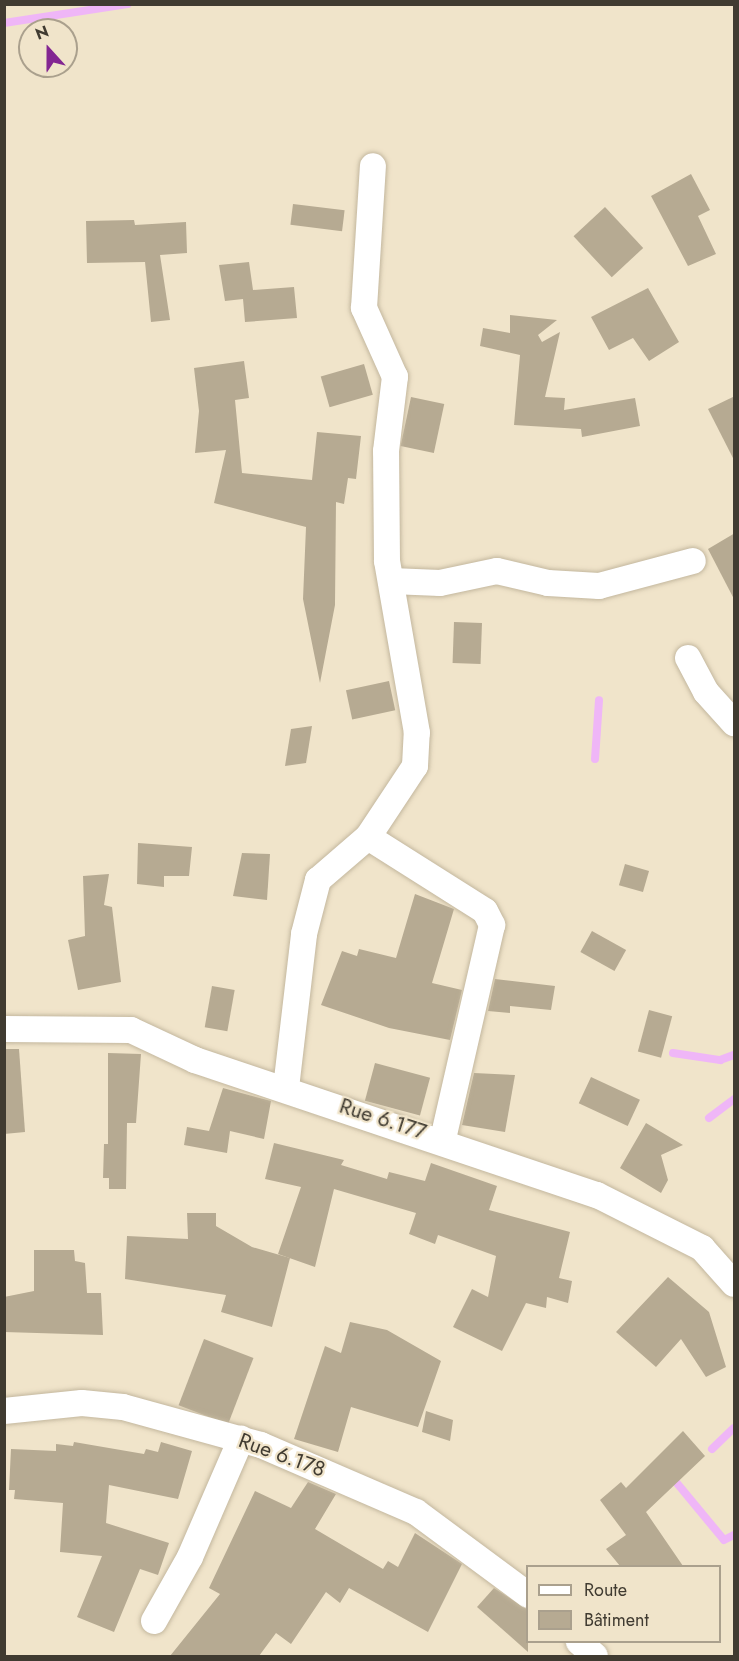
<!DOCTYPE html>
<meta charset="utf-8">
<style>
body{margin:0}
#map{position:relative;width:739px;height:1661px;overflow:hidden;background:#f0e4ca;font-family:Jost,sans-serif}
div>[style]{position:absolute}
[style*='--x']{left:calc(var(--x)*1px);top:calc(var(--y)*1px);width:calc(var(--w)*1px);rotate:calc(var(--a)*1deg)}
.stream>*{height:8px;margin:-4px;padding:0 4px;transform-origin:4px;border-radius:4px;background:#efb6f7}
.building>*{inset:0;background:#b6aa92;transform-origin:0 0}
.roads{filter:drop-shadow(0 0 2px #c3b79e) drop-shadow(0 0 2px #c3b79e)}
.minor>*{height:26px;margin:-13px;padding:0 13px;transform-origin:13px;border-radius:13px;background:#fff}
span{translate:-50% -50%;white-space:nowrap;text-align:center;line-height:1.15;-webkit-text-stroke:4.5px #f0e4ca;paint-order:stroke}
.street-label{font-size:21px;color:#403b31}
.frame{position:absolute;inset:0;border:6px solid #403b31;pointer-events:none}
.legend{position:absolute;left:526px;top:1565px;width:195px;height:78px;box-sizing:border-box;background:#f0e4ca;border:2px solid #aaa08d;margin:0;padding:8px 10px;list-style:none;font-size:18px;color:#403b31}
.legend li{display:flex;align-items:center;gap:12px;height:30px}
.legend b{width:30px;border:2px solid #aaa08d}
.north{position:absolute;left:18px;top:18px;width:60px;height:60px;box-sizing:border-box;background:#f0e4ca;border:2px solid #aaa08d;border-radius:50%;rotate:339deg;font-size:16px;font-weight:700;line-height:24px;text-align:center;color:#403b31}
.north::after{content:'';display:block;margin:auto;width:21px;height:27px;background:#832692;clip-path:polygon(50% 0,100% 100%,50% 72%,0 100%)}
</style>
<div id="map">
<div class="stream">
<div style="--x:4;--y:23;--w:125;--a:-8.7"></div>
<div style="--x:595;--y:759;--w:59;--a:-86.1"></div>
<div style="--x:673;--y:1053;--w:48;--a:8.5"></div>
<div style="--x:720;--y:1060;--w:15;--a:-20"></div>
<div style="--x:709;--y:1118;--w:31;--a:-37"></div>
<div style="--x:712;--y:1449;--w:30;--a:-44"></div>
<div style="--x:676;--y:1482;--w:75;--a:50.4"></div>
<div style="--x:724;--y:1540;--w:11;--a:-27"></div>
</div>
<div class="building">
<div style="clip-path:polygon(691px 174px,710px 210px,698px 216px,716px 254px,688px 266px,651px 196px)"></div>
<div style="left:293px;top:204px;width:52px;height:21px;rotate:7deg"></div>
<div style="left:605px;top:207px;width:56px;height:43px;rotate:47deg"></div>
<div style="clip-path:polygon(134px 220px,135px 225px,186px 222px,187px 253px,160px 255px,170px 320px,151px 322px,145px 262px,87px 263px,86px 221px)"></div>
<div style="clip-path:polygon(249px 262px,253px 290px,294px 287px,297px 318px,245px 322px,243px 299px,225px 301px,219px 265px)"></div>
<div style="clip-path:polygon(648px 288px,679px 342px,649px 361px,633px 338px,609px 350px,591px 317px)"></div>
<div style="clip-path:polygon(510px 315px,557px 320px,538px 335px,542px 342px,560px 332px,545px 397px,565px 398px,564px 410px,635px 398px,640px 426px,582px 437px,581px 429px,514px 425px,520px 355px,480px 346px,483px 328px,510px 333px)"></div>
<div style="clip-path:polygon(244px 361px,249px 398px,235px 400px,242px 473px,312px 480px,317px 432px,361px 436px,356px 479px,348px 478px,344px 504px,336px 502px,335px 605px,320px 683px,303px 599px,306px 527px,214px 503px,226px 450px,195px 453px,199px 411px,194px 368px)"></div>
<div style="left:364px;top:364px;width:32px;height:45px;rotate:74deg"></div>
<div style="clip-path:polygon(735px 396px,735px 462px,708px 409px)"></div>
<div style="left:411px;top:397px;width:34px;height:50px;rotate:12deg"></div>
<div style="clip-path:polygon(735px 533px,735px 601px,708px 549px)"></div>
<div style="left:454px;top:622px;width:28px;height:41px;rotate:2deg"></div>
<div style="left:389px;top:681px;width:30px;height:44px;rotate:78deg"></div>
<div style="clip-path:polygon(312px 726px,306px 763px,285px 766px,291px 729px)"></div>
<div style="clip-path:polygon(138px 843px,192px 847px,189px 876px,164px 876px,164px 887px,137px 884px)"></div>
<div style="clip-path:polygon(242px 853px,270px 854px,267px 900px,233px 896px)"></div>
<div style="left:625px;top:864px;width:25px;height:22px;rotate:16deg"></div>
<div style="clip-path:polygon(109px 874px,104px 905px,112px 907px,121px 982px,78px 990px,68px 940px,85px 936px,83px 876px)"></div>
<div style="clip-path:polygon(415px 894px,454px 909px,432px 983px,462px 990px,450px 1040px,389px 1028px,321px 1005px,342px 951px,357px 956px,359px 949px,396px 958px)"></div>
<div style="left:592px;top:931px;width:39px;height:24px;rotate:29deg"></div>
<div style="clip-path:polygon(495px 979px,555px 986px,551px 1010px,510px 1006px,510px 1013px,488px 1011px)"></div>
<div style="left:212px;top:986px;width:23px;height:42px;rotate:10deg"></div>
<div style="left:649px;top:1010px;width:24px;height:43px;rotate:15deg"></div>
<div style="clip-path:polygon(4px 1049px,19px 1049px,25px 1132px,4px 1134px)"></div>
<div style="clip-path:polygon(108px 1053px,141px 1054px,136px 1123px,127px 1123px,126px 1189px,109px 1189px,109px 1178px,103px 1178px,104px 1144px,108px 1144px)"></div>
<div style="left:375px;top:1063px;width:57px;height:39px;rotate:15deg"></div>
<div style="clip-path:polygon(474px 1073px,515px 1075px,505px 1132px,462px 1125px)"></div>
<div style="left:591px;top:1077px;width:54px;height:29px;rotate:25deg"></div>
<div style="clip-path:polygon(223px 1088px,271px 1101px,264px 1139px,230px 1131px,227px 1153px,184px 1145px,187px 1127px,209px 1131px)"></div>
<div style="clip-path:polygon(646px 1123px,683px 1145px,661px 1155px,668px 1180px,661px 1193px,620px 1168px)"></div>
<div style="clip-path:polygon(274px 1143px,344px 1160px,341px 1165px,387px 1179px,389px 1172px,425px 1181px,431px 1163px,497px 1186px,489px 1210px,570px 1232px,559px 1278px,572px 1281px,568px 1303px,547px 1297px,546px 1308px,526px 1303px,502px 1351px,453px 1327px,472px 1289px,488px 1297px,496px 1256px,438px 1235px,435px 1244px,409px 1234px,416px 1213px,334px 1189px,315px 1267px,278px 1254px,301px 1187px,265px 1179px)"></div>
<div style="clip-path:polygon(187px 1213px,216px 1213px,216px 1226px,252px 1247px,290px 1258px,272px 1327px,221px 1312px,226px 1295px,125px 1279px,127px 1236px,188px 1239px)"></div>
<div style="clip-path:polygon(34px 1250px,74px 1250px,75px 1261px,85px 1263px,87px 1293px,101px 1293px,103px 1335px,4px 1332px,4px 1297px,34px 1291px)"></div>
<div style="clip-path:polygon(668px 1277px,709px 1312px,726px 1367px,706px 1377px,681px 1339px,656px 1367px,616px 1332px)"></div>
<div style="clip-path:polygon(350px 1322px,387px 1330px,441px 1361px,418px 1427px,351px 1407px,338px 1452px,294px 1439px,325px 1346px,341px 1353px)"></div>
<div style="left:204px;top:1339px;width:53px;height:71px;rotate:21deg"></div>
<div style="clip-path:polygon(426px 1411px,453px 1420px,450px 1441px,422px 1432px)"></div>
<div style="clip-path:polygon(683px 1431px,705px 1456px,646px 1512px,683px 1566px,620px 1566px,606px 1549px,626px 1535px,600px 1500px,621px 1482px,626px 1488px)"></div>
<div style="clip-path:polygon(74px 1442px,144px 1454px,146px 1449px,158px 1452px,161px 1442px,192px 1451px,178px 1499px,109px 1485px,106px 1523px,169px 1543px,158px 1575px,140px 1569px,114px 1632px,77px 1617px,102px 1556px,60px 1552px,63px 1503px,14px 1499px,15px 1490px,9px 1490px,11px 1449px,56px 1451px,56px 1444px,73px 1446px)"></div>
<div style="clip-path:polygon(308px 1482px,336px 1494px,315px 1529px,383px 1569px,388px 1561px,398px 1567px,415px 1533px,462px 1564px,428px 1632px,349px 1588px,340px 1603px,326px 1592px,291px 1644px,276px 1633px,259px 1656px,170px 1656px,220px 1594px,209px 1588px,255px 1491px,291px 1508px)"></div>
<div style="clip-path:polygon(494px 1588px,528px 1610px,528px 1652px,477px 1607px)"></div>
</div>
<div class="roads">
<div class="minor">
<div style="--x:391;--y:581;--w:49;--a:2.3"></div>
<div style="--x:440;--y:583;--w:58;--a:-11.9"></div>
<div style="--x:497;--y:571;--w:52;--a:13.2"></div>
<div style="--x:548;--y:583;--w:51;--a:3.4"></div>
<div style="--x:599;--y:586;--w:97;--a:-14.9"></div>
<div style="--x:688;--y:658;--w:38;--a:62"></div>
<div style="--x:706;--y:692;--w:42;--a:47.9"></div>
<div style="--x:368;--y:837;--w:138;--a:32.3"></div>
<div style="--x:485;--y:911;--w:16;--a:63"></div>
<div style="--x:492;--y:925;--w:220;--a:102.9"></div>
<div style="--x:4;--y:1029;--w:127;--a:0.5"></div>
<div style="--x:131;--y:1030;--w:71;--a:25.1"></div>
<div style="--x:195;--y:1060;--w:424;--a:18.6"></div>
<div style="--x:597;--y:1195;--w:118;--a:26.8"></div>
<div style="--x:702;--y:1248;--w:48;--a:48.4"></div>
<div style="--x:286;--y:1088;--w:155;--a:-83.3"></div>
<div style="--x:304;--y:934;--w:56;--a:-75.5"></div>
<div style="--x:318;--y:880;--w:66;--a:-40.7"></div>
<div style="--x:368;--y:837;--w:85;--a:-56.5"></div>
<div style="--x:415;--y:766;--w:33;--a:-87"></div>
<div style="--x:417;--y:733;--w:175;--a:-99.9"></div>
<div style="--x:387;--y:561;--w:110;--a:-90.5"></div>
<div style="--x:386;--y:451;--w:75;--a:-83.1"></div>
<div style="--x:395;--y:377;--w:76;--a:-114.2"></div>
<div style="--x:364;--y:308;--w:142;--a:-86.4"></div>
<div style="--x:4;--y:1411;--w:78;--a:-5.9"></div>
<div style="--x:82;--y:1403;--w:41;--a:5.6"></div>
<div style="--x:123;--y:1407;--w:143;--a:15.4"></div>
<div style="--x:261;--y:1445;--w:169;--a:23.4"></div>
<div style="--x:416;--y:1512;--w:139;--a:36.5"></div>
<div style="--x:154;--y:1621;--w:73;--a:-60.6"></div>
<div style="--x:190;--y:1557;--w:129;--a:-66.6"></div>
<div style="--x:579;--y:1642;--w:21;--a:41"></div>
</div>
</div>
<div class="street-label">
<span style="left:383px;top:1119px;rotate:18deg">Rue 6.177</span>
<span style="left:282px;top:1455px;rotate:20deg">Rue 6.178</span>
</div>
<div class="frame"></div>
<ul class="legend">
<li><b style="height:8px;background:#fff"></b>Route</li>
<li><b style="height:16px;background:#b6aa92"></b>Bâtiment</li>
</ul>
<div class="north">N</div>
</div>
